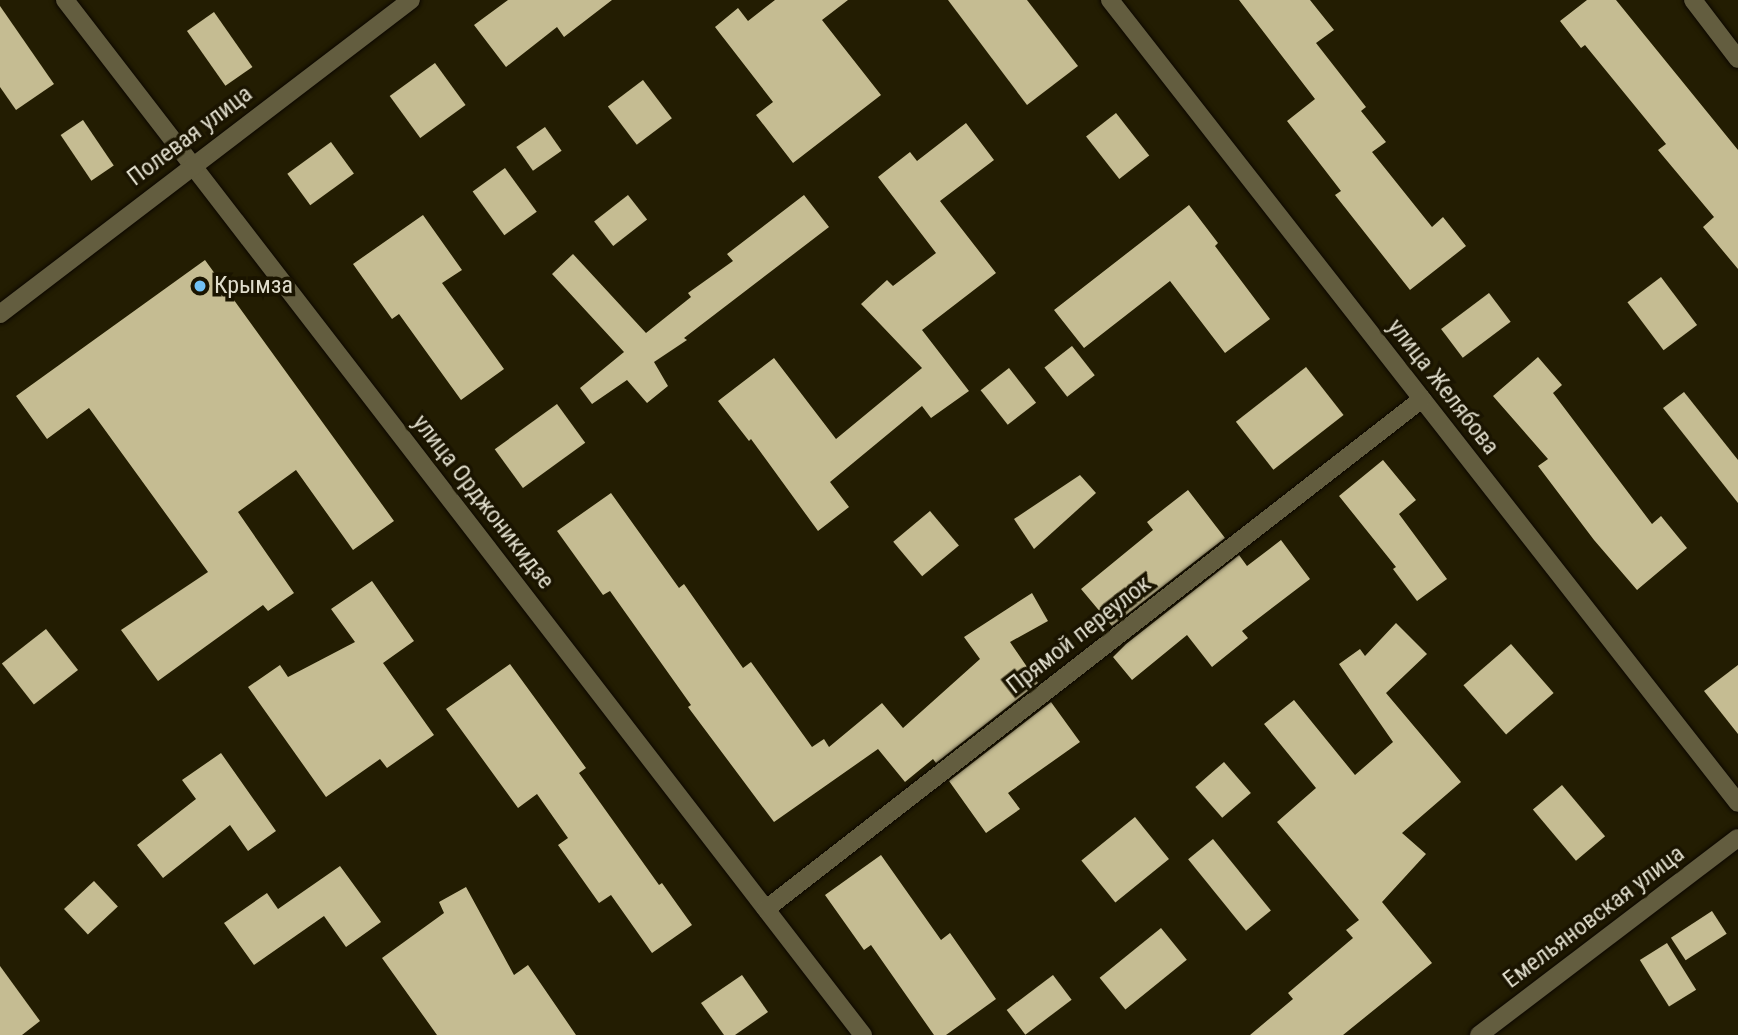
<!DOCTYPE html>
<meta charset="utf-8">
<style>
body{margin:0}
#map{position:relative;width:1738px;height:1035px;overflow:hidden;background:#231d02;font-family:"Roboto Condensed",sans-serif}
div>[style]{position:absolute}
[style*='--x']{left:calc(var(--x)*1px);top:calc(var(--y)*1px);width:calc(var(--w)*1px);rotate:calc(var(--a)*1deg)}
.building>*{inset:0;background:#c5bc92;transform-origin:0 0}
.roads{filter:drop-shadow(0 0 2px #0c0700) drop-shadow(0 0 2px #0c0700)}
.minor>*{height:18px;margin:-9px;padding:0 9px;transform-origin:9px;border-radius:9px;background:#635d3f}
.dots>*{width:19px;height:19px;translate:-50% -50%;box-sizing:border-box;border:4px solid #1a1400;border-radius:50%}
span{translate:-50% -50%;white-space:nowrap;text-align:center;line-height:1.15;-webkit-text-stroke:7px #1a1400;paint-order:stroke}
.street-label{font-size:24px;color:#dfdccb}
.poi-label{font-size:24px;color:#dfdccb}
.left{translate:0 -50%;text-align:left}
</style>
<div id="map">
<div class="building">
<div style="clip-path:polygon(508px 0,612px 0,564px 37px,557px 27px,506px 67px,474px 25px)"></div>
<div style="clip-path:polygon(775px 0,848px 0,822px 20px,881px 95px,793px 163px,756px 115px,773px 102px,715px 27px,738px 8px,748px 21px)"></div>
<div style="clip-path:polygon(948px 0,1027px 0,1078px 66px,1027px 105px)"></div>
<div style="clip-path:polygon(1239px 0,1310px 0,1334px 30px,1316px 43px,1366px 107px,1361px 111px,1386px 142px,1372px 152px,1432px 227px,1443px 217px,1466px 246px,1410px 290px,1335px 195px,1341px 191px,1287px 121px,1315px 99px)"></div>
<div style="clip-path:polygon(1587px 0,1616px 0,1738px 150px,1738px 269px,1703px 227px,1714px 217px,1658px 150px,1666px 144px,1585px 45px,1581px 48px,1560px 21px)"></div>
<div style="clip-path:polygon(0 6px,54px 84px,16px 110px,0 87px)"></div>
<div style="left:214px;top:12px;width:67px;height:33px;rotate:55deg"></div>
<div style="left:435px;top:63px;width:52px;height:56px;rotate:54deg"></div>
<div style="left:643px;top:80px;width:48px;height:44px;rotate:53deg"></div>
<div style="left:1116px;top:113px;width:54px;height:38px;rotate:52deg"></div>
<div style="left:83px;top:120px;width:55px;height:27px;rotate:56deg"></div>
<div style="clip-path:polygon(966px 123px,994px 160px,940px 201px,996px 273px,922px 330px,969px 391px,931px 418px,922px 406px,830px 482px,849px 507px,818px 531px,751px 439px,749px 441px,718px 401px,774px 358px,836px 439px,922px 368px,861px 304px,887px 280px,893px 286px,936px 253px,878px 177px,910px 152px,917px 161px)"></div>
<div style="left:545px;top:127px;width:29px;height:35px;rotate:55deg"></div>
<div style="left:331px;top:142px;width:39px;height:54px;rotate:54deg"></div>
<div style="left:505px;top:168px;width:54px;height:40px;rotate:54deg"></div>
<div style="left:628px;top:195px;width:31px;height:43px;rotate:52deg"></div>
<div style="clip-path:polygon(804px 195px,829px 227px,684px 338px,687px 340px,654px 362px,668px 386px,647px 403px,627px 380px,592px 404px,580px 388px,624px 352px,552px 274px,573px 254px,646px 333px,691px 297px,688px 293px,733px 261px,727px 254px)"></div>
<div style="clip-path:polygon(1189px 205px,1218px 243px,1215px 246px,1270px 319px,1225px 353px,1170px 281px,1084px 348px,1054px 310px)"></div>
<div style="clip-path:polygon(423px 215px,462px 270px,442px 283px,504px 369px,461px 400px,399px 314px,392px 319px,353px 264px)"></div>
<div style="clip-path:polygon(205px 260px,394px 521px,353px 550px,296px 470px,238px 512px,294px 593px,268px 611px,263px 605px,158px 681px,121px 630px,208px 572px,89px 408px,47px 439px,16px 396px)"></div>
<div style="left:1661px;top:277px;width:60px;height:42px;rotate:53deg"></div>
<div style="left:1489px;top:293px;width:36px;height:60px;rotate:53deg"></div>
<div style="left:1072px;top:346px;width:37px;height:35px;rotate:52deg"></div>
<div style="clip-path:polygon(1538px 357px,1562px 385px,1553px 393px,1652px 524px,1661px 516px,1687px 548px,1637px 590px,1594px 540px,1538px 466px,1548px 459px,1493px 396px)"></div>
<div style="left:1306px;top:367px;width:61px;height:89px;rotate:52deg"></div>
<div style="left:1009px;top:368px;width:44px;height:36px;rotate:52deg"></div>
<div style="clip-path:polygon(1684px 392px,1738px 460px,1738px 503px,1663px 408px)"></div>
<div style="left:557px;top:404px;width:48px;height:77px;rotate:54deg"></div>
<div style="clip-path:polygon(1383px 460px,1416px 500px,1399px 514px,1447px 579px,1417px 601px,1393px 569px,1396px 567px,1339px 496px)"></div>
<div style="clip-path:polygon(1080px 475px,1096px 493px,1034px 549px,1014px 519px)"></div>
<div style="clip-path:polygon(1188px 490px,1225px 538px,1112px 626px,1081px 589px,1153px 530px,1147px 522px)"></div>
<div style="clip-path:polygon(611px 493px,679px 588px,684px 584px,743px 668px,751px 662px,812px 747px,824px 739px,829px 747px,882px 703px,903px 728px,980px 659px,964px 637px,1032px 593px,1048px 621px,1010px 642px,1038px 683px,936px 763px,933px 759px,905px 782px,878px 749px,774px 822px,688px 707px,691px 705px,610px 591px,603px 595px,557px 531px)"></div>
<div style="left:930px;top:511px;width:45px;height:48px;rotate:50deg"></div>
<div style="clip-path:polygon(1281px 540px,1310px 579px,1242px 631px,1248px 638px,1212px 667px,1187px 635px,1132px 680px,1113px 657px,1126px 644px,1239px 555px,1247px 566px)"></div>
<div style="clip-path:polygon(372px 581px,414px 641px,383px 663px,434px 735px,387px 768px,380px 759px,326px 797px,248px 687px,280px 665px,288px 677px,355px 642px,331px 609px)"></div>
<div style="clip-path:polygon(1396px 623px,1427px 654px,1386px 693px,1461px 782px,1402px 833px,1426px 854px,1382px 902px,1432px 963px,1343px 1035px,1250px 1035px,1293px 999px,1288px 993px,1353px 938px,1346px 930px,1359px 920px,1277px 822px,1316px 788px,1264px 724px,1294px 700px,1355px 775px,1393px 742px,1339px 664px,1360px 649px,1365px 656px)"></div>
<div style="left:46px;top:629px;width:52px;height:56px;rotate:52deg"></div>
<div style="left:1511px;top:644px;width:65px;height:63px;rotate:49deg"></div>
<div style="clip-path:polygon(510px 664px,586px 768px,579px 773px,659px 885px,662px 883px,692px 925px,652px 953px,611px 895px,599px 903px,558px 845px,568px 838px,537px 794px,518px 808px,446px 709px)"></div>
<div style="clip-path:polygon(1738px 665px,1738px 734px,1704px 691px)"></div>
<div style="clip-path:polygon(1051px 702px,1080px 742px,1008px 793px,1020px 809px,986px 833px,949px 781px)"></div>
<div style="clip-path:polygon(221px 753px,276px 831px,248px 851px,230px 825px,163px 878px,137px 845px,196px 799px,182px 780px)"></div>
<div style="left:1224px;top:762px;width:41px;height:38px;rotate:49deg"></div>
<div style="left:1562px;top:785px;width:67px;height:38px;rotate:50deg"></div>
<div style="left:1135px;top:817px;width:54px;height:69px;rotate:51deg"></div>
<div style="left:1213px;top:839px;width:92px;height:32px;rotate:51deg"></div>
<div style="clip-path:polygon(881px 855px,941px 940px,950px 933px,996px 999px,946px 1035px,934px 1035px,871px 945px,864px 950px,825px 895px)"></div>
<div style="clip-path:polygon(340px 866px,381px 922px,346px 947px,324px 916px,254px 965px,224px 923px,267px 893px,278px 909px)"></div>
<div style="left:94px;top:881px;width:35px;height:41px;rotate:47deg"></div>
<div style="clip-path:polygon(466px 887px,514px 975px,528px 965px,576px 1035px,437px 1035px,382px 958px,444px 913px,439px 902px)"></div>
<div style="left:1712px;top:911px;width:27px;height:49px;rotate:57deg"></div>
<div style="left:1161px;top:928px;width:41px;height:79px;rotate:51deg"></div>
<div style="left:1667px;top:943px;width:55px;height:32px;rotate:58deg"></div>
<div style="clip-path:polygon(0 966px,40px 1021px,22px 1035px,0 1035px)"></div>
<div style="clip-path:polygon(742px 975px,768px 1012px,735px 1035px,724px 1035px,701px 1003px)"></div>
<div style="left:1053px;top:975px;width:31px;height:58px;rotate:53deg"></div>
</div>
<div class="roads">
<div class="minor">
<div style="--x:65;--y:0;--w:1307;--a:52.37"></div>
<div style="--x:1110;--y:0;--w:1019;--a:51.97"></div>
<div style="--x:1693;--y:0;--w:74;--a:52.7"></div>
<div style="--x:0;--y:314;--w:517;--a:-37.38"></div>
<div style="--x:766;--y:909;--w:831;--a:-37.86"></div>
<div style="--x:1479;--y:1035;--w:325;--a:-37.3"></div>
</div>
</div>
<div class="dots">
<div style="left:200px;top:286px;background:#71c1f5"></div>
</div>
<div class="street-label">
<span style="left:190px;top:136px;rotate:-37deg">Полевая улица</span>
<span style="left:1443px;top:387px;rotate:52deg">улица Желябова</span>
<span style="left:483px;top:502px;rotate:52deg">улица Орджоникидзе</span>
<span style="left:1079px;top:635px;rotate:-38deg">Прямой переулок</span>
<span style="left:1594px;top:917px;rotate:-37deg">Емельяновская улица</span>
</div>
<div class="poi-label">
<span class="left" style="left:214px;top:286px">Крымза</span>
</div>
</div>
